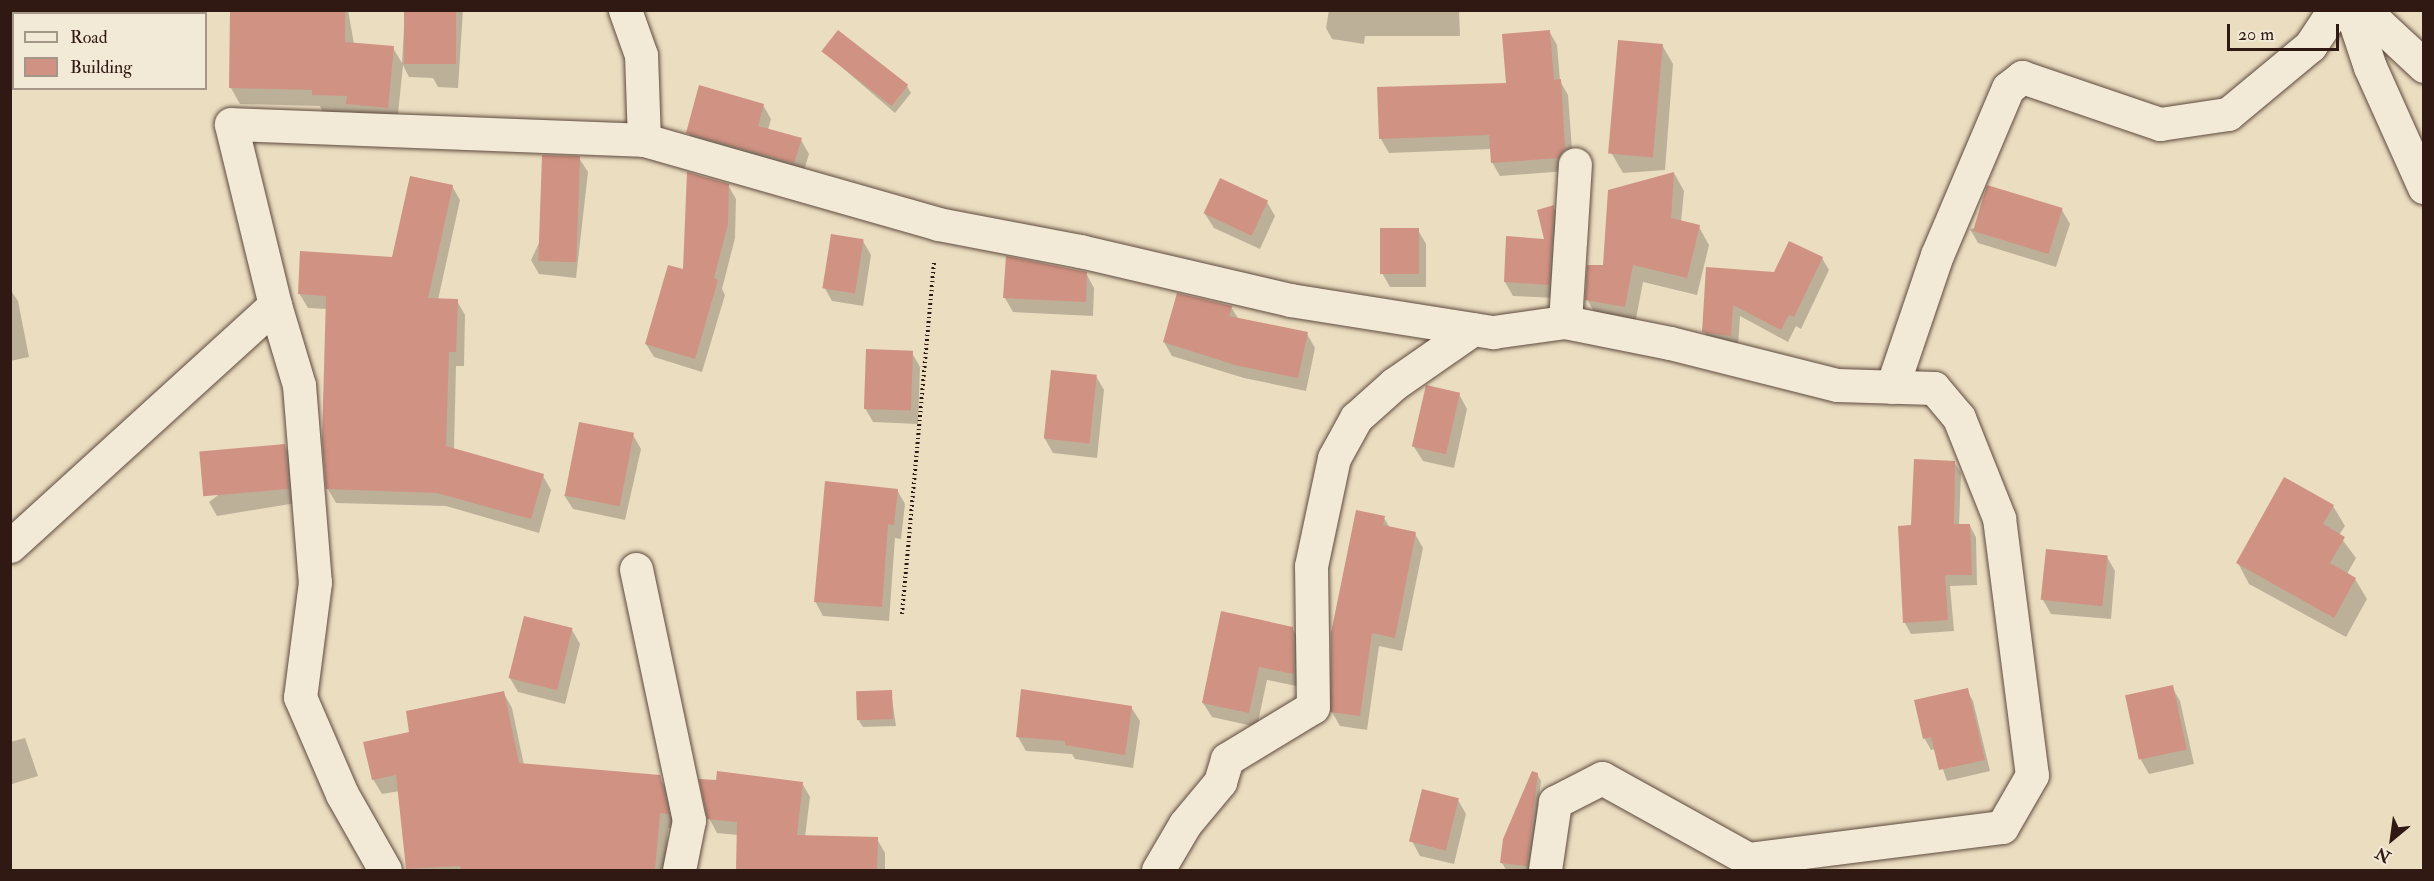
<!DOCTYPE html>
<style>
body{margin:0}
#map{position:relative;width:2434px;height:881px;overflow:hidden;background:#ebddc0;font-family:"IM FELL Double Pica",serif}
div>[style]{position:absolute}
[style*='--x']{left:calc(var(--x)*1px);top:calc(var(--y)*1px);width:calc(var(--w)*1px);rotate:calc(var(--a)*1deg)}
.shadow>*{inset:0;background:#0003}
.building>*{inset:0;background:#d09283;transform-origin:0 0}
.path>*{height:4px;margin-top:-2px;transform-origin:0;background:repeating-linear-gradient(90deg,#2f1912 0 1.5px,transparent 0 4.5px)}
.roads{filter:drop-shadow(0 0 2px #5e4a3e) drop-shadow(0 0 2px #5e4a3e)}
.street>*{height:33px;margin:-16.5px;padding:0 16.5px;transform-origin:16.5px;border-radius:16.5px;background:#f2e9d6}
span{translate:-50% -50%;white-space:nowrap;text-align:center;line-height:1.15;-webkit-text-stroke:4.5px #f2e9d6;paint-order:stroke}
.frame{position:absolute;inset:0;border:12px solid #2f1912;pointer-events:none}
.legend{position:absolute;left:12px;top:12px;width:195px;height:78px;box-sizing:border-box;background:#f2e9d6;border:2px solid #a49688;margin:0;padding:8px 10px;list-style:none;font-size:18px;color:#2f1912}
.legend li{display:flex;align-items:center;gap:12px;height:30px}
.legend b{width:30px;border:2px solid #a49688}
.north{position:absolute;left:2362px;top:809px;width:60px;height:60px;-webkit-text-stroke:4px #f2e9d6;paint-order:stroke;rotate:209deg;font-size:16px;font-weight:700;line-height:24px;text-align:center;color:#2f1912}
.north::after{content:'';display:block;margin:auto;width:21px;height:27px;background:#2f1912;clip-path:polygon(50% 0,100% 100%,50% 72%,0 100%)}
.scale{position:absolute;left:2227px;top:24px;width:112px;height:27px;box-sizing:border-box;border:3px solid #2f1912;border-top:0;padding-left:8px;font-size:18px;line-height:21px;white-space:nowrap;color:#2f1912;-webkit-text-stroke:4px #f2e9d6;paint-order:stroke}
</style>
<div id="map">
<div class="shadow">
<div style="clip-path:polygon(231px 10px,348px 10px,354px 44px,393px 48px,402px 63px,405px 10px,463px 10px,458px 88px,438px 87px,433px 78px,409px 77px,403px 65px,397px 124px,357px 120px,352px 112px,323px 112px,320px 106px,240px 104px,231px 88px)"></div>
<div style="clip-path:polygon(1329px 10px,1459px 10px,1460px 36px,1365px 36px,1364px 44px,1332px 39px,1326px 28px)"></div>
<div style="clip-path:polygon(1549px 31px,1557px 45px,1560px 81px,1568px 95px,1573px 163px,1566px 171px,1500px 176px,1492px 162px,1491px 149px,1389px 153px,1381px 139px,1508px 84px)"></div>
<div style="clip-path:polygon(1662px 45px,1673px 64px,1665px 170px,1623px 173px,1612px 154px)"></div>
<div style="clip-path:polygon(823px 51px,907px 86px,911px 93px,895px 113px)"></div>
<div style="clip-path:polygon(763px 105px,771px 119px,768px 130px,801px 140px,809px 154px,802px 177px,696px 146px,688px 132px)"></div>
<div style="clip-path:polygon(579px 158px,588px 172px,576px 278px,539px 274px,531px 260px)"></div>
<div style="clip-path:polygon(1674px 173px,1684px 191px,1681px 222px,1699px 227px,1709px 245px,1697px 295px,1643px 282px,1635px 324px,1597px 317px,1587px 299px,1604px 266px)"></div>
<div style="clip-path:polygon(728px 185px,736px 199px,735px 238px,722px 289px,725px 295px,702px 372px,654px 357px,646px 344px)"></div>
<div style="clip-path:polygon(452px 186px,460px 200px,438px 300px,457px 301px,465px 315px,464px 366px,456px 366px,454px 449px,543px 476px,551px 490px,539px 533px,446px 506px,336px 503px,328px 489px,327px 309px,308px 308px,299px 293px,393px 258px)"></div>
<div style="clip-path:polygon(1267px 202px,1275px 216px,1260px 249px,1214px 228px,1205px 214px)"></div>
<div style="clip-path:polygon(1553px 207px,1561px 220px,1556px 298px,1513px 296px,1505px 282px,1508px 238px,1546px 240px)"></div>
<div style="clip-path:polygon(2062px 210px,2070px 224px,2056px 267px,1978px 243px,1970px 229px)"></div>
<div style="clip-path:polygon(1418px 230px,1426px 244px,1426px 287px,1390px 287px,1382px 273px)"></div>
<div style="clip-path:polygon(863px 241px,871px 255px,863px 306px,832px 301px,824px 287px)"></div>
<div style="clip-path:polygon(1822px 258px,1829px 270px,1801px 329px,1796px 326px,1788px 342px,1740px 316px,1738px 347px,1711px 344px,1704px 331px,1707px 268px,1775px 273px)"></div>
<div style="clip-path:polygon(1086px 273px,1094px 288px,1093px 316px,1013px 312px,1005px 298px)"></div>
<div style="clip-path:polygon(10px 289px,18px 301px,29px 357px,10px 361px)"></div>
<div style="clip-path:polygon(1231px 307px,1239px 320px,1307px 334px,1315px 348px,1306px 391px,1244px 378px,1172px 356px,1164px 342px)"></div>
<div style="clip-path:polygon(912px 353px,920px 367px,918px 424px,873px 422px,865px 408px)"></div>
<div style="clip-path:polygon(1096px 376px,1104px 390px,1097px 458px,1053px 453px,1045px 439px)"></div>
<div style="clip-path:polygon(1459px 394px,1467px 409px,1454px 468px,1423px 461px,1414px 447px)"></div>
<div style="clip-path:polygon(633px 435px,641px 449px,625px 520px,573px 509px,564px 495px)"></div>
<div style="clip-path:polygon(284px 445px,292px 459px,296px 503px,217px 516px,209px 502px)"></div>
<div style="clip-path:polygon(1954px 462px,1961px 473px,1959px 526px,1970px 526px,1976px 537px,1977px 585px,1950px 586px,1954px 631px,1911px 634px,1905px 623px,1900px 527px,1912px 527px)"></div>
<div style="clip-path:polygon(897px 490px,905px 504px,901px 539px,895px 538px,889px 621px,823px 616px,815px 601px)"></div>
<div style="clip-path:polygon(2333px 506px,2345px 526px,2339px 535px,2356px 558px,2347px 574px,2355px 579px,2367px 599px,2346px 637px,2249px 584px,2238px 563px)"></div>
<div style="clip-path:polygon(1384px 518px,1390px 528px,1415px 534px,1423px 548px,1402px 651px,1379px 646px,1367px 730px,1340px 726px,1332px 712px)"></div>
<div style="clip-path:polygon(2107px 557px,2115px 571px,2111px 619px,2051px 614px,2043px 600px)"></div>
<div style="clip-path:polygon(1292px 628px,1300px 642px,1301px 687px,1267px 680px,1257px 727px,1212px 717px,1203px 703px)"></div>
<div style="clip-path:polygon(572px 630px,580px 644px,565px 704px,518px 692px,510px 678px)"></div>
<div style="clip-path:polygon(2172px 687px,2180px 701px,2194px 764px,2149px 774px,2141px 760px)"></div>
<div style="clip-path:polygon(1967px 690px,1973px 701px,1990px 771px,1947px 781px,1936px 749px,1931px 750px,1925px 739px,1916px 701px)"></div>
<div style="clip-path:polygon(503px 692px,512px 708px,524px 765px,659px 777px,668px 792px,676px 829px,668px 828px,665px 870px,409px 870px,400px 791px,382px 794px,373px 779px,411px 733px)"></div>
<div style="clip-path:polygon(891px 692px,896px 726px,863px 727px,859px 721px)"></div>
<div style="clip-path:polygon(1131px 707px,1140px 721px,1133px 768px,1075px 759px,1072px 754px,1026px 751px,1018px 737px)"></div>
<div style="clip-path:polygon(25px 738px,38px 776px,12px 784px,10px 742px)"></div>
<div style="clip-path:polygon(1537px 774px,1541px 781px,1530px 870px,1506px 870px,1502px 863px)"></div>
<div style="clip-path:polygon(802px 783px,810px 797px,805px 837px,877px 839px,885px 853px,885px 870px,737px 870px,738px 835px,717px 833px,709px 818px)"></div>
<div style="clip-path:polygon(1458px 800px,1466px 814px,1454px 864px,1420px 856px,1412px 841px)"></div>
</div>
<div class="building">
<div style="clip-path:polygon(230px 10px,345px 12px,345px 42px,394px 46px,388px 108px,346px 104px,347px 96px,312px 95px,312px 90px,229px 88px)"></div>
<div style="left:404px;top:10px;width:52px;height:54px"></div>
<div style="left:838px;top:30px;width:89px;height:27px;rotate:38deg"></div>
<div style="clip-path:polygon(1550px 30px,1554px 80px,1561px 79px,1565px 148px,1558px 158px,1491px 163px,1489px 135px,1379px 139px,1377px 87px,1506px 83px,1502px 34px)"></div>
<div style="left:1618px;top:40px;width:45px;height:114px;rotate:5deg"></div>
<div style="clip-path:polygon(699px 85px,764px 104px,758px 126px,802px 138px,794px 163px,686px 133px)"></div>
<div style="left:542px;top:155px;width:38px;height:106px;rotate:2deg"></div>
<div style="clip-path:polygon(687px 172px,729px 184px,728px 224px,714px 278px,718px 280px,695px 359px,645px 344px,668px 265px,683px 269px)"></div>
<div style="clip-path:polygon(1674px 172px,1671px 218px,1700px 225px,1687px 278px,1633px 265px,1625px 307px,1585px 300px,1587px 265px,1603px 265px,1608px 190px)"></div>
<div style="clip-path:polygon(410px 176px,453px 185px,428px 298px,458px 299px,456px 352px,449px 352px,446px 446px,544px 474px,531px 519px,437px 493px,326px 489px,322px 440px,326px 296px,298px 294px,300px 251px,392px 257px)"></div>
<div style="left:1220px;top:178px;width:53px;height:39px;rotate:25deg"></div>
<div style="left:1987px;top:185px;width:79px;height:48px;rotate:17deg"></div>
<div style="clip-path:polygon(1554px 205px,1549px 285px,1504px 282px,1506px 236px,1544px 239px,1537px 210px)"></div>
<div style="left:1380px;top:228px;width:39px;height:46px"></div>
<div style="left:831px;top:234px;width:33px;height:55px;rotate:9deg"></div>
<div style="clip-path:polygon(1789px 241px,1823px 257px,1794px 317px,1789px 315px,1781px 330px,1733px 305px,1731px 336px,1702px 332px,1706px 267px,1774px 272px)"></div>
<div style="clip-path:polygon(1006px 256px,1087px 272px,1086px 302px,1003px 298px)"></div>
<div style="clip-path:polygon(1177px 293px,1232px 306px,1229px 316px,1308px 332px,1298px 378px,1235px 365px,1163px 342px)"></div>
<div style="left:866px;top:349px;width:47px;height:60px;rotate:2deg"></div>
<div style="left:1051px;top:370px;width:46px;height:69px;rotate:6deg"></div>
<div style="left:1426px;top:385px;width:35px;height:63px;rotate:13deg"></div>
<div style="left:579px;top:422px;width:56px;height:75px;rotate:11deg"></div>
<div style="left:285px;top:444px;width:45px;height:86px;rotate:85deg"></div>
<div style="clip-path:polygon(1914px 459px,1955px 461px,1954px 524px,1970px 524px,1972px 575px,1945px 575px,1948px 620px,1903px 623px,1898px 526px,1911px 525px)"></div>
<div style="clip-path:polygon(2284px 477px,2334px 505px,2323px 524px,2345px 537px,2330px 563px,2356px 578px,2334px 618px,2236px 563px)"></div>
<div style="clip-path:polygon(825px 481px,898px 489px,894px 525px,888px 524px,882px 607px,814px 602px)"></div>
<div style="clip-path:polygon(1356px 510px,1385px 516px,1383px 525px,1416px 532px,1395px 638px,1372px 633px,1360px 716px,1330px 712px,1331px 633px)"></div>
<div style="left:2046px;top:549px;width:62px;height:51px;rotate:6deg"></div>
<div style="clip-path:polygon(1221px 611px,1293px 627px,1294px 674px,1259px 667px,1249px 713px,1202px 703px)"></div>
<div style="left:524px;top:616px;width:50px;height:64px;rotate:14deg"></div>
<div style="left:2173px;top:685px;width:66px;height:49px;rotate:78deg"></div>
<div style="clip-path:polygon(1968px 688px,1985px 760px,1939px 770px,1931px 737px,1923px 739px,1914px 700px)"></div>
<div style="clip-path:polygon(1021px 689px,1132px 706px,1125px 755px,1065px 745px,1065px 741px,1016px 737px)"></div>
<div style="left:892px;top:690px;width:29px;height:36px;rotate:88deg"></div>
<div style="clip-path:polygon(504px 691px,519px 763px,660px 775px,669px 814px,660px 813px,655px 870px,461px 870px,460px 866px,406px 869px,396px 775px,372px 780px,363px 742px,409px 732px,406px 711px)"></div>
<div style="clip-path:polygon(717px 771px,803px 782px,797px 835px,878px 837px,877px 870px,736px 870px,737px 822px,707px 819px,699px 779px,716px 780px)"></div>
<div style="clip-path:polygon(1532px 771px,1538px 773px,1527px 866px,1500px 863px,1503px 839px)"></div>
<div style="left:1422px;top:789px;width:38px;height:54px;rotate:14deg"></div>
</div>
<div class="path">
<div style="--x:902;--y:614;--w:355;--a:-84.8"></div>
</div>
<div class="roads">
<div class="street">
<div style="--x:2351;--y:10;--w:60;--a:71.6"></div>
<div style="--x:2370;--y:67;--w:132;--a:65.8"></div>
<div style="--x:2364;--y:10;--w:82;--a:43"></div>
<div style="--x:644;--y:140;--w:306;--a:15.9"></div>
<div style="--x:938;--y:224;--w:145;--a:10.8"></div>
<div style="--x:1080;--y:251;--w:216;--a:13.1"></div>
<div style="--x:1290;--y:300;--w:206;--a:9"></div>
<div style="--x:1493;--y:332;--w:73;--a:-7.9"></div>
<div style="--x:1565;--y:322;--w:107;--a:11.3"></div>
<div style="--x:1670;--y:343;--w:172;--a:14.1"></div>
<div style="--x:1837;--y:385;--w:97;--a:1.8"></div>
<div style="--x:1934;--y:388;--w:39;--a:50"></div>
<div style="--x:1959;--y:418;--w:108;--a:68.2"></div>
<div style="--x:1999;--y:518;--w:259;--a:82.7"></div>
<div style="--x:2032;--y:775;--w:60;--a:120"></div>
<div style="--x:2002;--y:827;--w:256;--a:172.8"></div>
<div style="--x:1748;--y:859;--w:167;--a:-151"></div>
<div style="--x:1602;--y:778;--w:53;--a:152.9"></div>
<div style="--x:1555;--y:802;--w:69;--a:98.4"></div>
<div style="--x:275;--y:305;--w:84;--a:73.3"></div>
<div style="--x:299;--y:385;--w:198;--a:85.4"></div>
<div style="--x:315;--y:582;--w:116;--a:97.4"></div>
<div style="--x:300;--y:697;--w:106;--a:66.6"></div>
<div style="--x:342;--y:794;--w:87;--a:60.5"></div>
<div style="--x:1565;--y:322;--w:158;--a:-86.4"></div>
<div style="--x:1892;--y:387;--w:139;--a:-71.2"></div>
<div style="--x:1937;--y:255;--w:181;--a:-67"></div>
<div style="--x:2008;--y:88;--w:18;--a:-38"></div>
<div style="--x:2022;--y:77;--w:146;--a:18.8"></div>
<div style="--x:2160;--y:124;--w:69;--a:-8.4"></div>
<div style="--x:2228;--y:114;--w:107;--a:-39.7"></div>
<div style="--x:2310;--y:46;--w:43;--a:-56.3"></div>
<div style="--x:10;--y:546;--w:358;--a:-42.3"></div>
<div style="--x:275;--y:305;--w:186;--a:-103.7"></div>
<div style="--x:231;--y:124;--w:413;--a:2.2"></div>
<div style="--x:644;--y:140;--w:85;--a:-92"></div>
<div style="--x:641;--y:55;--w:48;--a:-109.6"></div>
<div style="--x:636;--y:569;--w:257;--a:78.1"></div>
<div style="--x:689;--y:820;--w:51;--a:101.3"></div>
<div style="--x:1158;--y:870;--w:53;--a:-59.6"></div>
<div style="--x:1185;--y:824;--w:55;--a:-50.2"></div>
<div style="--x:1220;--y:782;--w:24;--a:-73"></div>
<div style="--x:1227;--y:759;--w:100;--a:-31.2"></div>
<div style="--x:1313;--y:707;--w:141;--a:-90.8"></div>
<div style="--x:1311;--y:566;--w:110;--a:-78"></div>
<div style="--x:1334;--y:458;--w:46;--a:-61.2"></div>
<div style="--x:1356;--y:418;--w:51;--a:-41.8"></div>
<div style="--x:1394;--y:384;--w:96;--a:-34.8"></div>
</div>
</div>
<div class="frame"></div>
<ul class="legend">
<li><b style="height:8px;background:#f2e9d6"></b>Road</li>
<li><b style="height:16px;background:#d09283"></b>Building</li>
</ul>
<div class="north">N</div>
<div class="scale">20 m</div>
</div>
